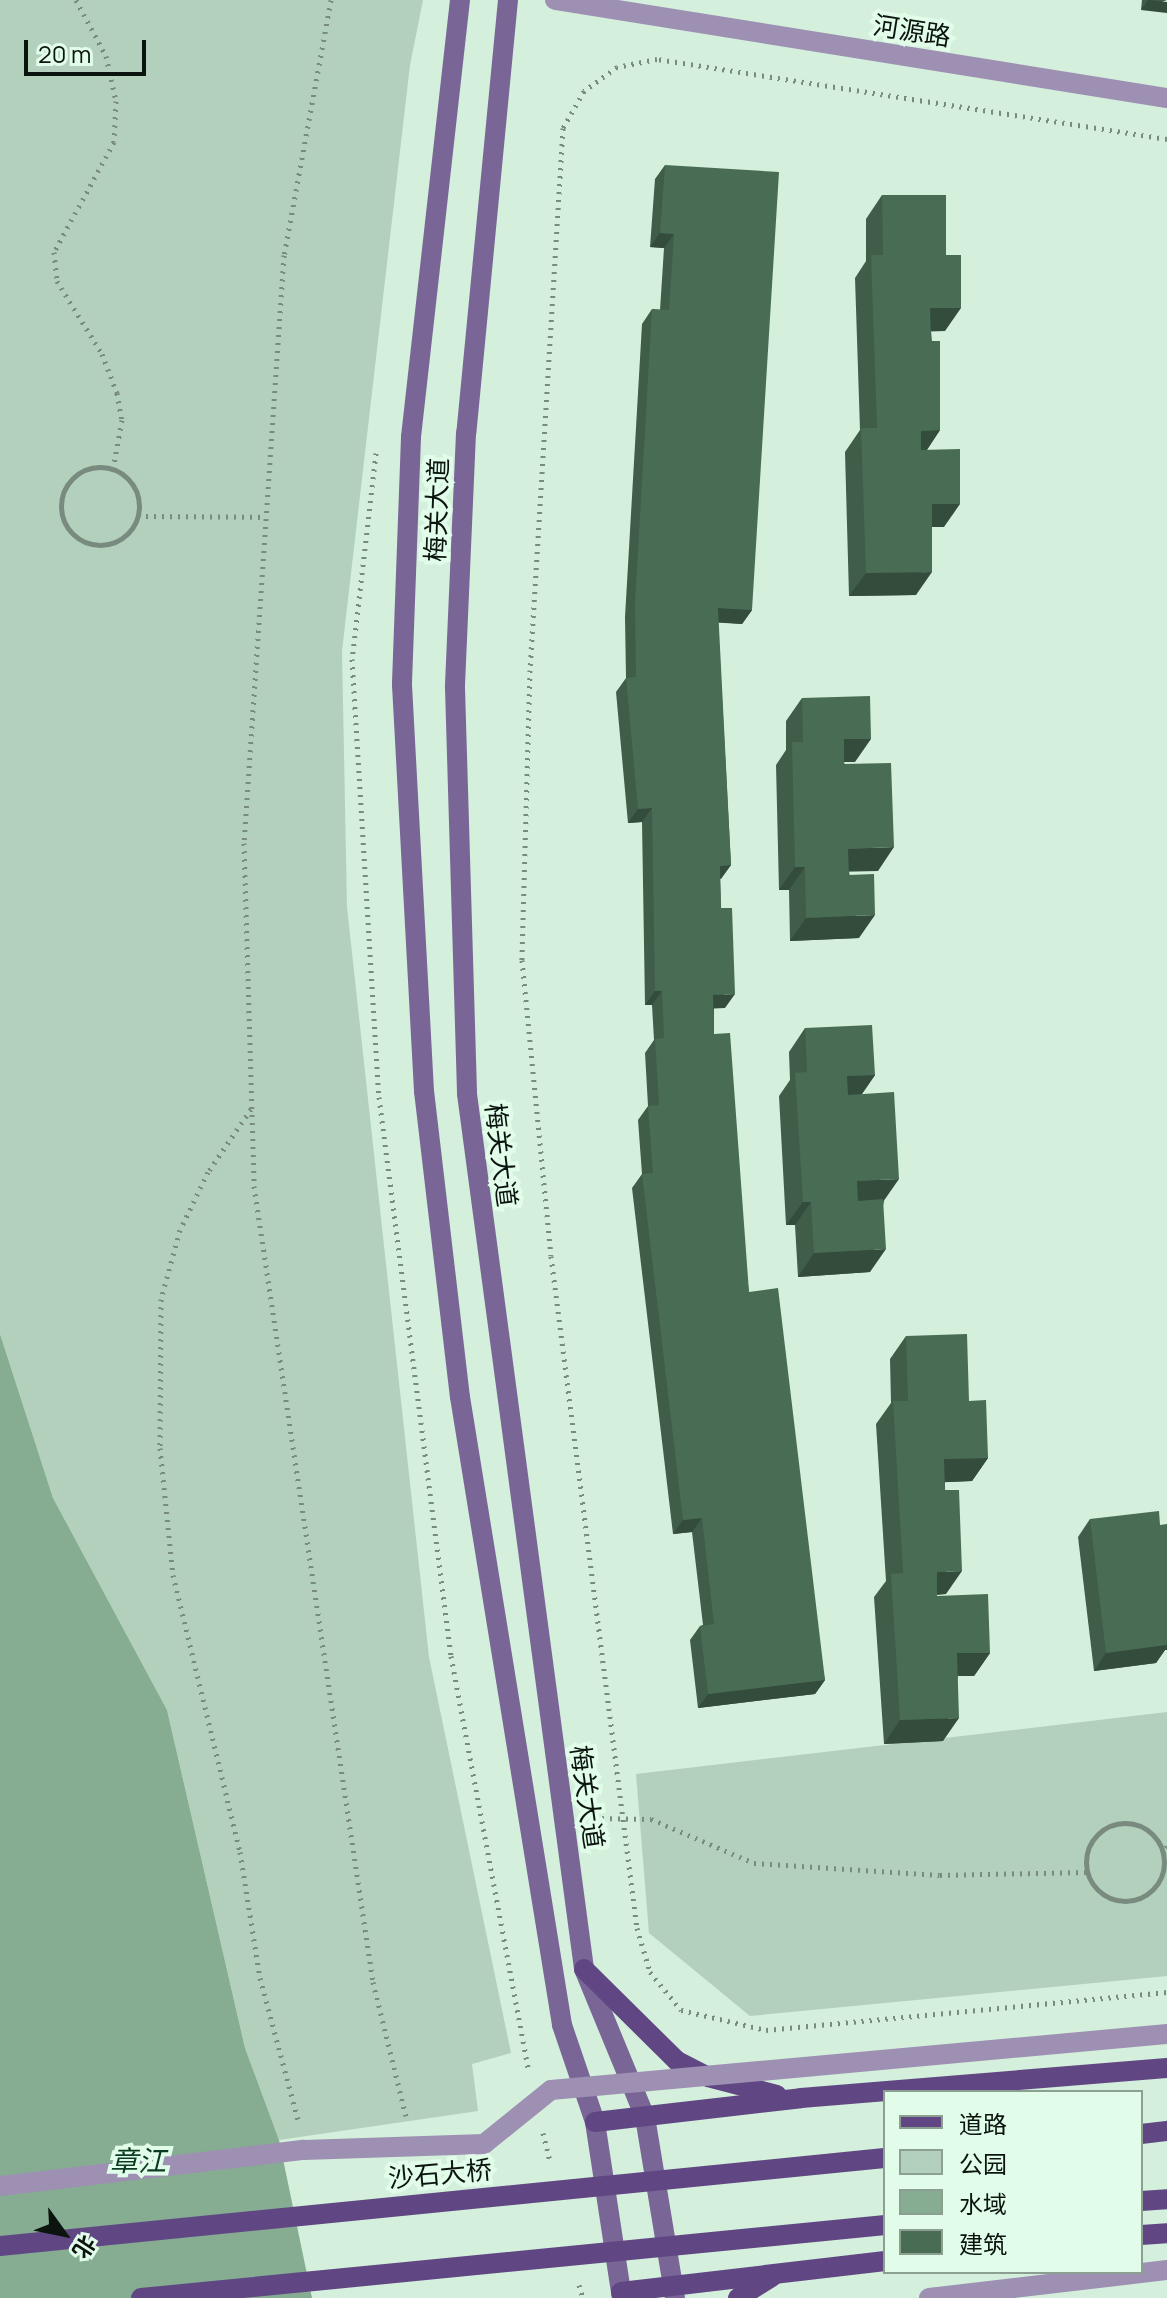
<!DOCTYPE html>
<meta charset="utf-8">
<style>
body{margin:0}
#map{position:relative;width:1167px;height:2298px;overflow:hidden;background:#d4efdc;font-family:Manrope,"Noto Sans SC",sans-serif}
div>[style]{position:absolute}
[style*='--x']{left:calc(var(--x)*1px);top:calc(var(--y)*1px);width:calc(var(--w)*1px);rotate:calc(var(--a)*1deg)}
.green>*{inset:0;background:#b3d0bc}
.water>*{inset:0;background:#86ac92}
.path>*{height:5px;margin-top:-2.5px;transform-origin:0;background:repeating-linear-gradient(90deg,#788b7e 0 2px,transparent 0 8px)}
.path>.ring{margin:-2.5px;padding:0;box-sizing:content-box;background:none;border:5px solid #788b7e;border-radius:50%}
.tertiary>*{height:20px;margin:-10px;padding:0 10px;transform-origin:10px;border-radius:10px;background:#9d90b2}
.secondary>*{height:20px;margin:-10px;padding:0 10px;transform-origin:10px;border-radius:10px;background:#796697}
.primary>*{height:20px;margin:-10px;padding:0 10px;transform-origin:10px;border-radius:10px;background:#604783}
.tertiary-bridge>*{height:20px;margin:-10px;padding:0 10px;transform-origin:10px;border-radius:10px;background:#9d90b2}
.primary-bridge>*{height:20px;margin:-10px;padding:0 10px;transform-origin:10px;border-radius:10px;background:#604783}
.wall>*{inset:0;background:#3f5d49}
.shaded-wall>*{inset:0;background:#334c3c}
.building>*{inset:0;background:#496c55}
span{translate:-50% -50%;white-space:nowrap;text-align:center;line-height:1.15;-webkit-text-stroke:8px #e1fde9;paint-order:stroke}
.street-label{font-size:26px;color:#0b140e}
.water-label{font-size:28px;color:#0b3b22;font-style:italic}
.legend{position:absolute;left:883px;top:2090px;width:260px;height:184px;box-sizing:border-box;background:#e1fde9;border:2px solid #8ba091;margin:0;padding:10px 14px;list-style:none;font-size:24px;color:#0b140e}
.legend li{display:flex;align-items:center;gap:16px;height:40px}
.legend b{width:40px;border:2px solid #8ba091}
.north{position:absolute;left:24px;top:2194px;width:80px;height:80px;-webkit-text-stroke:6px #e1fde9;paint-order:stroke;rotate:123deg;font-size:22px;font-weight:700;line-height:32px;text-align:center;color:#0b140e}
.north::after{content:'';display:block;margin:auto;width:28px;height:36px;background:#0b140e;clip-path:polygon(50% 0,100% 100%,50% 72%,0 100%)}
.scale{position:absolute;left:24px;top:40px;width:122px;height:36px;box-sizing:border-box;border:4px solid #0b140e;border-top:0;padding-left:10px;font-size:24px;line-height:28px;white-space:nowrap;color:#0b140e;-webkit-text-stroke:6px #e1fde9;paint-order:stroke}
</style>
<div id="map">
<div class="green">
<div style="clip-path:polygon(0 0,423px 0,410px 65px,342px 651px,347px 907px,429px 1657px,511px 2053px,472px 2064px,478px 2111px,279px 2140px,245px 2048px,167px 1710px,53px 1498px,0 1334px)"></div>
<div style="clip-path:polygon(1167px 1712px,1167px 1976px,750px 2016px,649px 1933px,636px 1774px)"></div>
</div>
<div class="water">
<div style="clip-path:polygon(0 1334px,53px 1498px,167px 1710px,245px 2048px,279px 2140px,312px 2298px,0 2298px)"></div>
</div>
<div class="path">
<div style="--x:76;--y:0;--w:64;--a:61.8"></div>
<div style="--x:106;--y:56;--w:46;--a:77.5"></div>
<div style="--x:116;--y:101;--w:41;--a:92.8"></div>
<div style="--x:114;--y:142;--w:125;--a:118.6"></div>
<div style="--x:54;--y:252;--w:29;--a:84"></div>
<div style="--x:57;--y:281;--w:86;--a:58.3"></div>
<div style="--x:102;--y:354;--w:42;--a:69"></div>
<div style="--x:117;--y:393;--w:27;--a:80"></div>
<div style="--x:122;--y:420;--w:50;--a:100.4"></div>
<div style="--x:331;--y:0;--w:259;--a:100.4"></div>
<div style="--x:284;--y:255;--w:589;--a:93.89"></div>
<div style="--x:244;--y:843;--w:343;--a:88.3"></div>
<div style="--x:254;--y:1186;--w:805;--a:81.5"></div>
<div style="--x:373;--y:1982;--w:138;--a:76.2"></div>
<div style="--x:1167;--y:139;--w:516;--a:-171.09"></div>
<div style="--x:657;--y:59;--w:41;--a:168.7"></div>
<div style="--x:617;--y:67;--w:41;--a:144"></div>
<div style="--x:584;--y:91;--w:43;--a:119.6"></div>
<div style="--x:563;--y:128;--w:543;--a:93.48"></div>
<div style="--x:530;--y:670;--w:290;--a:91.6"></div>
<div style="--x:522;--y:960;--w:297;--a:84.4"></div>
<div style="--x:551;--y:1256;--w:677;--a:82.71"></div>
<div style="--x:637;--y:1928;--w:46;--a:73.5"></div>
<div style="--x:650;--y:1972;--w:49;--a:50.8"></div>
<div style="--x:681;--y:2010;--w:87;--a:13.2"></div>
<div style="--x:766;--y:2030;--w:403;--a:-5.4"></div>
<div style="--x:376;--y:453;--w:207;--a:96.6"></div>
<div style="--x:352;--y:659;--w:439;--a:86.5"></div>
<div style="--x:379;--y:1097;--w:564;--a:82.66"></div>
<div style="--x:451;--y:1656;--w:420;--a:79.4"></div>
<div class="ring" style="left:61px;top:467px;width:73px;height:73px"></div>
<div style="--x:138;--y:516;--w:128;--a:0.4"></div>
<div style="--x:251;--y:1109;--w:76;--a:124.3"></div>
<div style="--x:208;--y:1172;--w:64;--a:115.8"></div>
<div style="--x:180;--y:1230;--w:72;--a:105.4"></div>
<div style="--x:161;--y:1299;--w:149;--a:90.4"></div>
<div style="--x:160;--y:1448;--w:128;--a:84.2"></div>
<div style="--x:173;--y:1575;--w:285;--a:76.4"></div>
<div style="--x:240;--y:1852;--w:128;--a:81"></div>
<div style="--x:260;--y:1978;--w:147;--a:75"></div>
<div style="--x:594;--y:1818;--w:57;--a:1"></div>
<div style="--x:651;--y:1819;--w:112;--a:23.1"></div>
<div style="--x:754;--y:1863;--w:186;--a:3.7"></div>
<div style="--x:940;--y:1875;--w:147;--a:-1.2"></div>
<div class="ring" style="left:1086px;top:1823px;width:73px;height:73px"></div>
<div style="--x:1167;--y:1846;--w:8;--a:120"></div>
<div style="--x:1163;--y:1853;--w:6;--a:45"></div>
<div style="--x:543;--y:2133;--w:30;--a:76"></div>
<div style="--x:579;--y:2285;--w:14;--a:73"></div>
</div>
<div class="tertiary">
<div style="--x:555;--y:0;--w:620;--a:9.1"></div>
<div style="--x:929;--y:2298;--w:240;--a:-6.7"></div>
</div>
<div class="secondary">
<div style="--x:460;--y:0;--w:440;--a:96.4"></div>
<div style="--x:411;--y:437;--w:248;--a:92.1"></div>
<div style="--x:402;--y:685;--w:407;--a:86.9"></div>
<div style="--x:424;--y:1091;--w:308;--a:83.3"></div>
<div style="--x:460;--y:1397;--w:636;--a:80.77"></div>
<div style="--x:562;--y:2025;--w:102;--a:71.2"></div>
<div style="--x:595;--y:2122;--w:178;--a:81.3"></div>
<div style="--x:508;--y:0;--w:435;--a:95.5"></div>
<div style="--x:466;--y:433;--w:255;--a:92.5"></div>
<div style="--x:455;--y:688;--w:406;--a:88.3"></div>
<div style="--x:467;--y:1094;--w:883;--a:82.38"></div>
<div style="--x:584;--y:1969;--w:160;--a:67.6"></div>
<div style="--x:645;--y:2117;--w:183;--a:80.6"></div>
</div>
<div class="primary">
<div style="--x:584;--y:1969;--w:131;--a:44.7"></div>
<div style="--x:677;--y:2061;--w:35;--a:27"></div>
<div style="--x:708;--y:2077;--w:71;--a:14.6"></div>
<div style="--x:595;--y:2122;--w:207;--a:-6.6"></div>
<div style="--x:801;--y:2098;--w:367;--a:-4.7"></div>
<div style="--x:1141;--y:2134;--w:26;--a:-7"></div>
<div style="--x:1141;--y:2201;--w:26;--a:-4"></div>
<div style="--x:1141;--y:2235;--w:26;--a:-4"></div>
<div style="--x:621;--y:2292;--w:266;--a:-6.7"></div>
<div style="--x:738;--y:2298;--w:40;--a:-32"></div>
</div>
<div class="tertiary-bridge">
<div style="--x:0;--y:2186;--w:306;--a:-6.8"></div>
<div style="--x:304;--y:2150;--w:180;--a:-1.9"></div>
<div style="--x:484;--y:2144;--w:86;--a:-38.9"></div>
<div style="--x:551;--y:2090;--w:619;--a:-5.19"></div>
</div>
<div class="primary-bridge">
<div style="--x:0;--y:2246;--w:889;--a:-5.68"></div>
<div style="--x:141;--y:2298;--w:748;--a:-5.6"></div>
</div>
<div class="wall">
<div style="clip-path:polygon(1142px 0,1167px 0,1141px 10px)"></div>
<div style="clip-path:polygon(665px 165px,752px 610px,742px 624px,718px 622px,731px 865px,720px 879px,725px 1008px,714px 1008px,714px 1034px,749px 1292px,825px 1680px,815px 1694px,698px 1708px,690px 1640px,700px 1626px,703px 1625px,692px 1532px,673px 1534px,632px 1188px,642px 1174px,638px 1120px,648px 1106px,645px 1053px,654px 1040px,652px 1005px,645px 1005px,642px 822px,628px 823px,616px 692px,626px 678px,625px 617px,642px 324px,652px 309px,660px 310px,664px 248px,650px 247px,655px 179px)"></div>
<div style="clip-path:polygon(882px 195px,945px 331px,931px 331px,940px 430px,927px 450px,944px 527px,932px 527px,916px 595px,849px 596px,845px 452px,860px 430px,855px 278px,866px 261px,866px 219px)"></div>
<div style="clip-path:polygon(802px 698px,855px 762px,844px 762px,878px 871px,849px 871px,859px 938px,790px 941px,789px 890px,779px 890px,776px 765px,786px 750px,786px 721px)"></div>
<div style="clip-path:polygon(805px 1028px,875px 1075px,862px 1094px,884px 1201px,870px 1272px,798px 1277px,795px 1225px,786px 1225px,779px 1096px,790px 1080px,789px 1052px)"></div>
<div style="clip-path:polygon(906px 1336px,969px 1401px,988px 1458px,972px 1481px,945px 1482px,946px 1594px,937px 1595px,937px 1596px,990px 1653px,974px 1676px,958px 1676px,943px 1741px,884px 1744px,874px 1597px,886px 1581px,876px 1424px,891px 1403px,890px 1359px)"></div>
<div style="clip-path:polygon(1090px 1519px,1160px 1525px,1165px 1650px,1156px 1663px,1094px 1671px,1078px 1537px)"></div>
</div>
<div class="shaded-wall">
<div style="clip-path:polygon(1148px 0,1167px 2px,1167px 13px,1141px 10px)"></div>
<div style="clip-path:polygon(660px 233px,674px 234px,664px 248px,650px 247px)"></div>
<div style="clip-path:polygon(930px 308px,961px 308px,945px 331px,914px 332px)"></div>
<div style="clip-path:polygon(940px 430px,924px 454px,904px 454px,921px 431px)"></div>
<div style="clip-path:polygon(932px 504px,960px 504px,944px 527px,915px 527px)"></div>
<div style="clip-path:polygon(932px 572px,916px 595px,849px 596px,866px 573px)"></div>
<div style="clip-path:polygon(718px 608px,752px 610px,742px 624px,708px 622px)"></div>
<div style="clip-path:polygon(844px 739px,871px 739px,855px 762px,828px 762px)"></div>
<div style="clip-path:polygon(652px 808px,642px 822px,628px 823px,638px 809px)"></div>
<div style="clip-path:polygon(894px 847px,878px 871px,832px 872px,848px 849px)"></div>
<div style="clip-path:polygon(731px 865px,721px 879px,710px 880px,720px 866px)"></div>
<div style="clip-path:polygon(795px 867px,805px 867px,789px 890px,779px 890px)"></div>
<div style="clip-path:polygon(875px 915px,859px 938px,790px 941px,806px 918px)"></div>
<div style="clip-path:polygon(655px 991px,662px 991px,652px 1005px,645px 1005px)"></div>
<div style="clip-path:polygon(735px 994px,725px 1008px,703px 1009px,713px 995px)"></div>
<div style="clip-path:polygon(875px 1075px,859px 1098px,831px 1100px,847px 1076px)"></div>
<div style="clip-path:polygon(899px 1179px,883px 1202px,841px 1204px,857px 1181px)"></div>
<div style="clip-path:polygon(803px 1202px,811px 1202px,795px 1225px,786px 1225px)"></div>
<div style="clip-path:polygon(886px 1249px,870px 1272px,798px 1277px,814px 1253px)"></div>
<div style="clip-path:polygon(988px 1458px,972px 1481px,928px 1483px,944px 1459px)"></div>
<div style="clip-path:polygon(702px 1518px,692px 1532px,673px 1534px,683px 1520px)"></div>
<div style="clip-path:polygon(962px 1571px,946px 1594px,920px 1595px,937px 1572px)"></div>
<div style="clip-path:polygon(1167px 1634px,1167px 1650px,1165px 1650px,1156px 1663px,1094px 1671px,1106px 1653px)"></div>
<div style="clip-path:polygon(957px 1653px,990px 1653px,974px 1676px,941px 1676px)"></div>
<div style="clip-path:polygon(825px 1680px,815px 1694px,698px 1708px,708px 1694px)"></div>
<div style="clip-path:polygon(959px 1718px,943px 1741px,884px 1744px,900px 1720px)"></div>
</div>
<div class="building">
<div style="clip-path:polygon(665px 165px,779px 172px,752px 610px,718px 608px,731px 865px,720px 866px,721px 908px,732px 908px,735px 994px,713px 995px,714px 1034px,730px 1033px,749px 1292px,778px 1288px,825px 1680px,708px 1694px,700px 1626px,714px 1624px,702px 1518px,683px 1520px,642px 1174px,653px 1173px,648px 1106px,659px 1105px,655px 1039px,664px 1038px,662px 991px,655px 991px,652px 808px,638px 809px,626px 678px,636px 677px,635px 603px,652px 309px,669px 310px,674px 234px,660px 233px)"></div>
<div style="clip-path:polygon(882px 195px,946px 195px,946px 255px,961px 255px,961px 308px,930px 308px,931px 341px,940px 341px,940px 430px,921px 431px,921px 450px,960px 449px,960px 504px,932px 504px,932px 572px,866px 573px,861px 428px,877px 428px,871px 255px,883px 255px)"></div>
<div style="clip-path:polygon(870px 696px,871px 739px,844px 739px,844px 764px,891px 763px,894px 847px,848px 849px,849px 875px,874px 874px,875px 915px,806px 918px,805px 867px,795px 867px,792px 742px,803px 742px,802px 698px)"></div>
<div style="clip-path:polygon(872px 1025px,875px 1075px,847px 1076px,848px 1095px,894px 1092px,899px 1179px,857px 1181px,858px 1201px,883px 1199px,886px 1249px,814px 1253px,811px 1202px,803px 1202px,795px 1073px,807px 1072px,805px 1028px)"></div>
<div style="clip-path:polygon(967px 1334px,969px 1401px,986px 1400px,988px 1458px,944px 1459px,945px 1490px,959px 1490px,962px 1571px,937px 1572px,937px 1596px,988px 1594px,990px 1653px,957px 1653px,959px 1718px,900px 1720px,891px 1574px,903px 1573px,893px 1401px,908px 1401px,906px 1336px)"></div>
<div style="clip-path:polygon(1159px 1511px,1160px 1525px,1167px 1524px,1167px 1645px,1106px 1653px,1090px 1519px)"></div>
</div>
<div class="street-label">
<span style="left:912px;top:31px;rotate:9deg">河源路</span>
<span style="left:437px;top:510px;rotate:-88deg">梅关大道</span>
<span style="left:501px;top:1155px;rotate:83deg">梅关大道</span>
<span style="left:587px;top:1797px;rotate:82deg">梅关大道</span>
<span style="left:440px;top:2174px;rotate:-5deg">沙石大桥</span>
</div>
<div class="water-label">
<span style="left:138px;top:2160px">章江</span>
</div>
<ul class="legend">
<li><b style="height:10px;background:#604783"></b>道路</li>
<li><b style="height:22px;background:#b3d0bc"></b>公园</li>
<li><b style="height:22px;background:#86ac92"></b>水域</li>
<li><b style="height:22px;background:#496c55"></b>建筑</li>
</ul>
<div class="north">北</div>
<div class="scale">20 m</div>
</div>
